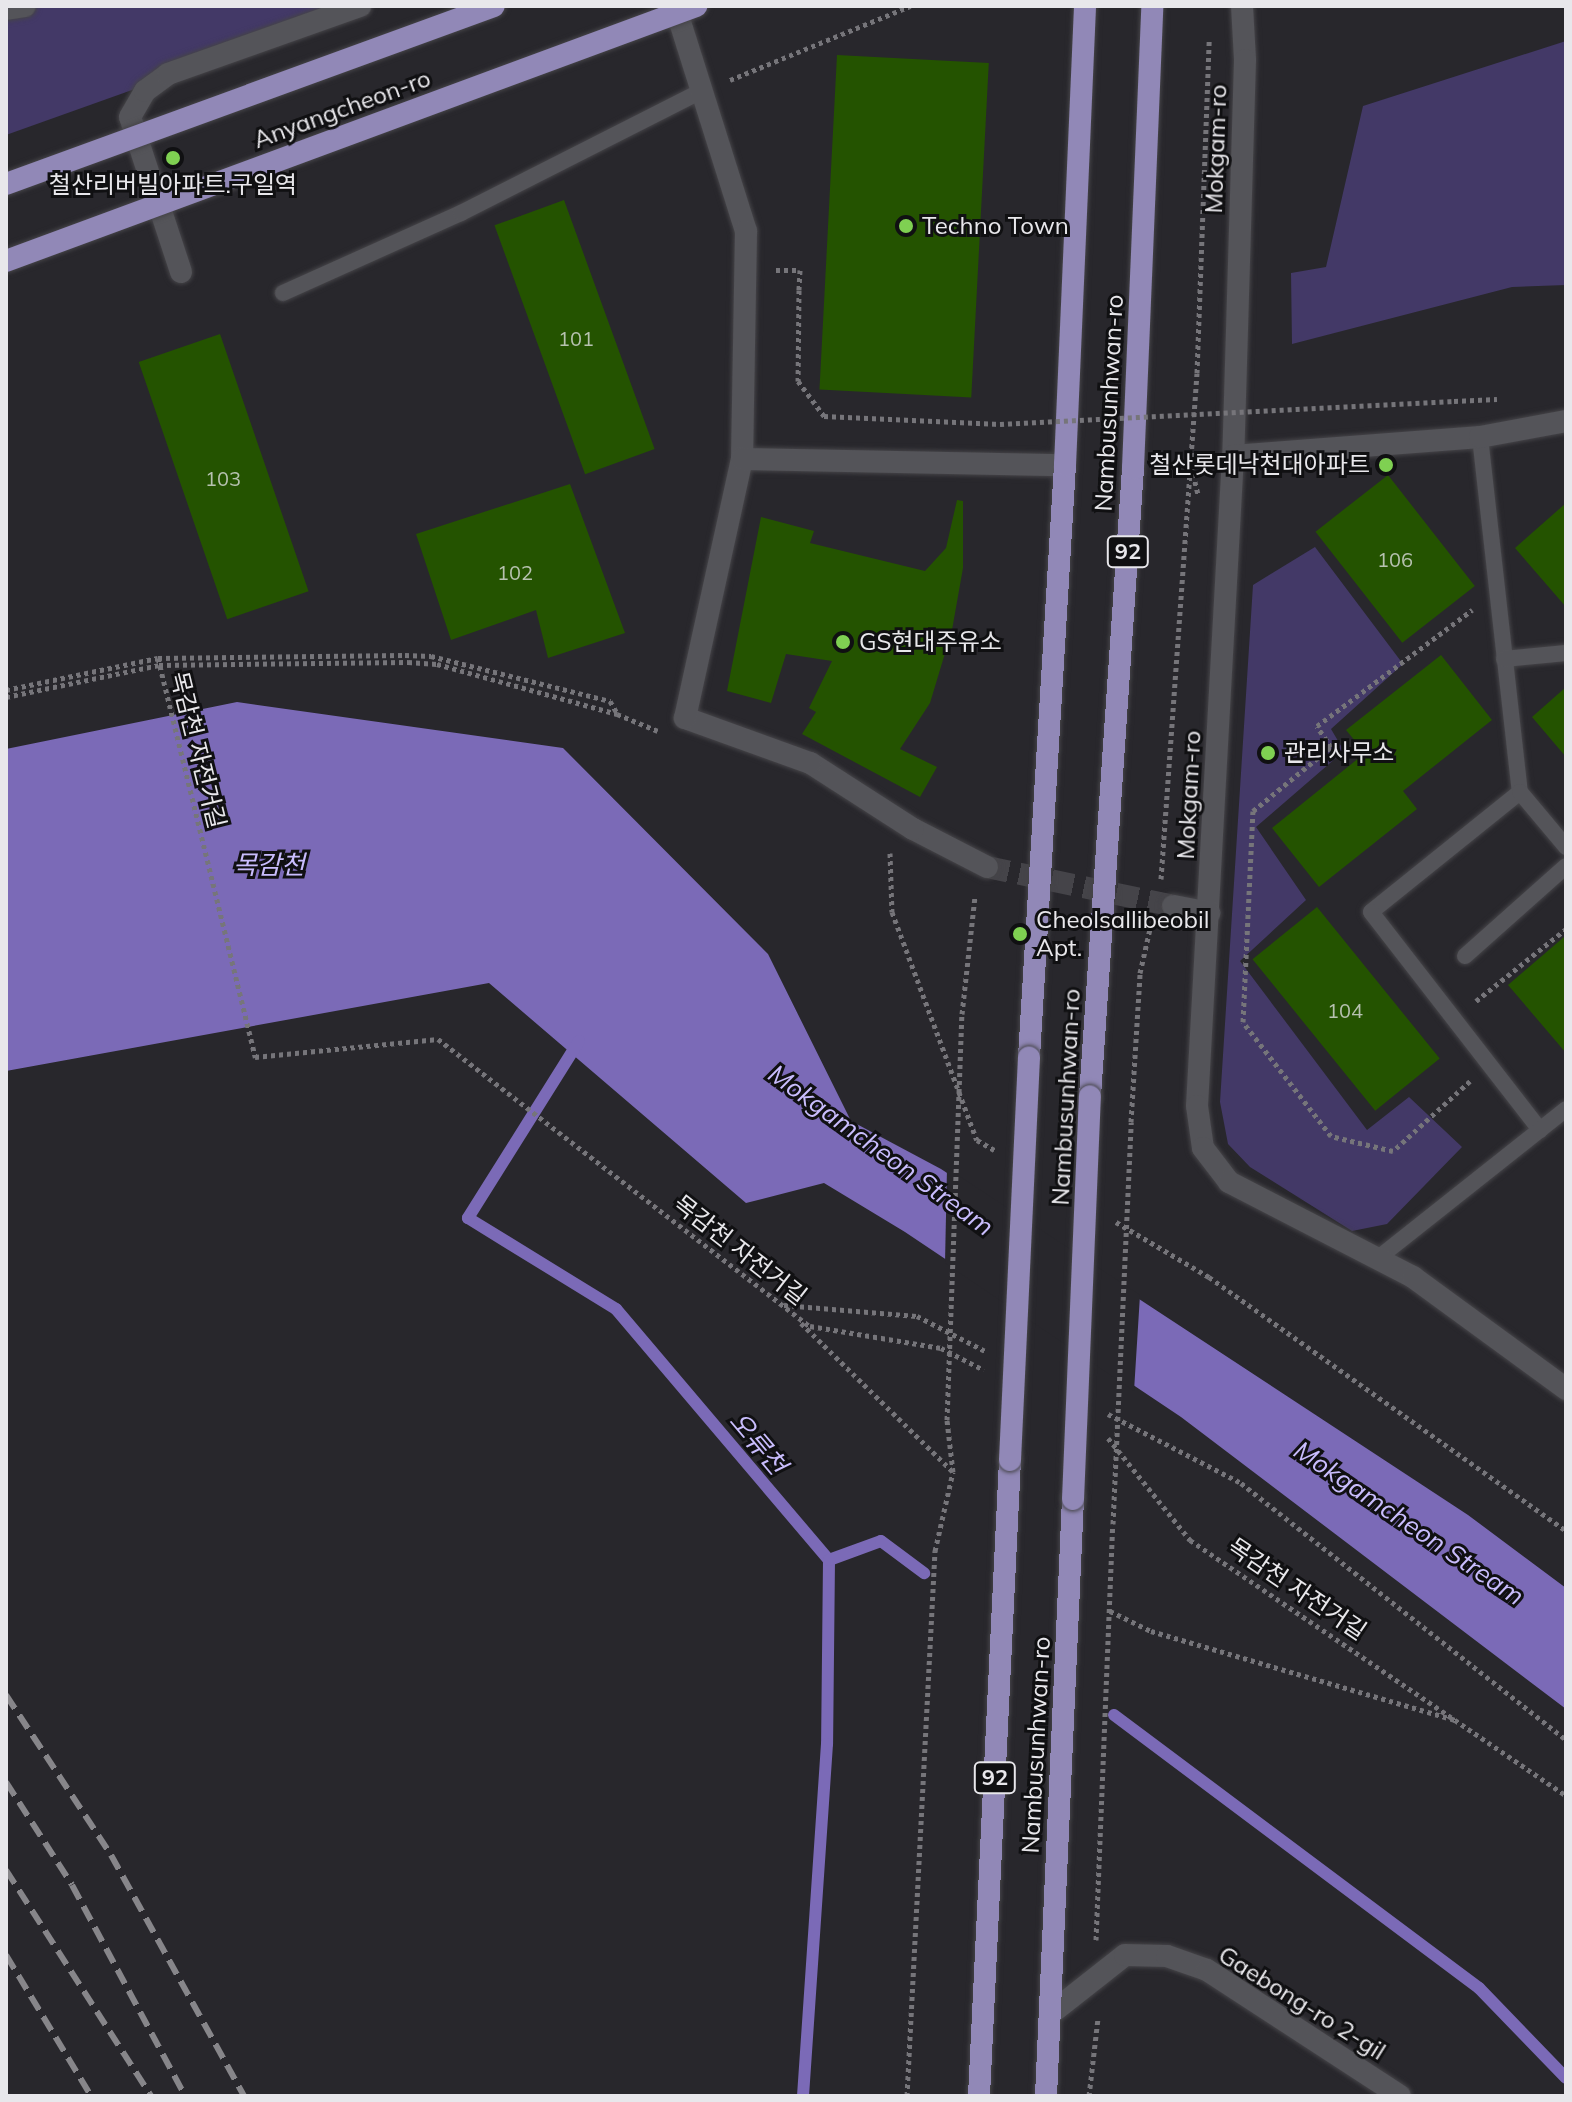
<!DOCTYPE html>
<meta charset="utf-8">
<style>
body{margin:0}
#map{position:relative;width:1572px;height:2102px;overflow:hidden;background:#28272c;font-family:Mulish,"Noto Sans KR",sans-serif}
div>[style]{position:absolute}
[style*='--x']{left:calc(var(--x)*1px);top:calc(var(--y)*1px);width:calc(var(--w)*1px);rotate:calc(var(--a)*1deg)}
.green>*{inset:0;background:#433967}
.water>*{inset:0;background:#7b6ab7}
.pier>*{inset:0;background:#28272c}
.stream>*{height:12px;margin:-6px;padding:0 6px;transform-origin:6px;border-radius:6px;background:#7b6ab7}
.building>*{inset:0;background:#245300;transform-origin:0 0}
.minor-tunnel>*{height:22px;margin-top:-11px;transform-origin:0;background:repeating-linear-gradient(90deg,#454449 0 22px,transparent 0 33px)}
.path>*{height:5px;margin-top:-2.5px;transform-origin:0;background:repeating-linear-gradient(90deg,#76757a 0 4px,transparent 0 8px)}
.roads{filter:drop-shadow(0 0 2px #454448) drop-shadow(0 0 2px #454448)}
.service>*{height:16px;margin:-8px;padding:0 8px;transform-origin:8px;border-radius:8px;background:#545459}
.minor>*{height:22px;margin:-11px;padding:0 11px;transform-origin:11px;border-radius:11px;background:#545459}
.primary>*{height:22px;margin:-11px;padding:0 11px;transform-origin:11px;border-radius:11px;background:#9188b7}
.rail>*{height:6px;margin-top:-3px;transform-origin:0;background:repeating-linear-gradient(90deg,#87868a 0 16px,transparent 0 24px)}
.path-bridge>*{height:5px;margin-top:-2.5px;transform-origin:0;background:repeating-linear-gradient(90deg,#76757a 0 4px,transparent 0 8px)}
.bridges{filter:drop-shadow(0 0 2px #454448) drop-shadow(0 0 2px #454448)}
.primary-bridge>*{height:22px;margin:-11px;padding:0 11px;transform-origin:11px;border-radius:11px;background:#9188b7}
.dots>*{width:22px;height:22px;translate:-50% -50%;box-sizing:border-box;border:4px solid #101012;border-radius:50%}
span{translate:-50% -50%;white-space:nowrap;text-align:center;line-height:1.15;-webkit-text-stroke:6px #101012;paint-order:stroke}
.number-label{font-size:20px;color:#b7c2b0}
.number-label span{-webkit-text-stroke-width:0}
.shield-label span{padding:2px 6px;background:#101012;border:2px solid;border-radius:6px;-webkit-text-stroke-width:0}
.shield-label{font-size:22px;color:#e8e7eb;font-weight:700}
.street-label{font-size:24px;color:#e8e7eb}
.poi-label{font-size:24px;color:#e8e7eb}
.left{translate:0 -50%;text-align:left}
.right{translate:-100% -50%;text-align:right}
.water-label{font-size:26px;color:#c9bdfd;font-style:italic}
.frame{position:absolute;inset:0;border:8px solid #e8e7eb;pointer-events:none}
</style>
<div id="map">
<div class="green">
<div style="clip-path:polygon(6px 6px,367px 6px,6px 135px)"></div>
<div style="clip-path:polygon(1566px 41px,1566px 285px,1512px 287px,1292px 344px,1291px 273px,1326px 267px,1363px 106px)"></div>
<div style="clip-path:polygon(1315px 547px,1403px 664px,1331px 729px,1344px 751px,1256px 827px,1306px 900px,1240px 961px,1367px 1130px,1409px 1097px,1462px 1147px,1387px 1224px,1352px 1231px,1250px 1167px,1228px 1144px,1220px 1102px,1253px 585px)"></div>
</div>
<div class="water">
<div style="clip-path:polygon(237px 702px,563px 748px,768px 954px,851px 1121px,941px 1169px,1468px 1515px,1566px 1588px,1566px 1709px,1181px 1417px,905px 1232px,824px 1183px,746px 1203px,489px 983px,6px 1071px,6px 749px)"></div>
</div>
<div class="pier">
<div style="clip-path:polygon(947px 1168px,1140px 1295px,1134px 1391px,945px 1263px)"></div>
</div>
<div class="stream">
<div style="--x:579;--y:1041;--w:209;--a:122.1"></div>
<div style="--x:468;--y:1218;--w:174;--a:31.6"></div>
<div style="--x:616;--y:1309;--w:329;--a:49.7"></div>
<div style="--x:829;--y:1560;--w:184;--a:90.6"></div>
<div style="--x:827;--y:1744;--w:353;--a:93.9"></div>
<div style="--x:829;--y:1560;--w:55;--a:-20.1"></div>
<div style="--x:881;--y:1541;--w:54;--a:36.7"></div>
<div style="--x:1114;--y:1715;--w:456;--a:36.8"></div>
<div style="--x:1479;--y:1988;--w:125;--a:46"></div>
</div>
<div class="building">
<div style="left:837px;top:55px;width:152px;height:335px;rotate:3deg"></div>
<div style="left:564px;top:200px;width:265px;height:74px;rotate:70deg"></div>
<div style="left:220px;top:334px;width:272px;height:86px;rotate:71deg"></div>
<div style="left:1388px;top:475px;width:141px;height:92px;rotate:52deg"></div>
<div style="clip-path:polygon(570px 484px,625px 633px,548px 658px,536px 610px,451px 640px,416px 534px)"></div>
<div style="clip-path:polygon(957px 500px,963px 501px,963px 568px,952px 630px,930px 703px,900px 749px,937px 767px,920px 797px,802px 734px,816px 712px,809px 708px,832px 661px,786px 654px,771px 703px,727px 691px,761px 517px,814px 531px,810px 543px,925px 571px,946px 548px)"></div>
<div style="clip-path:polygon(1566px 503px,1566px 607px,1515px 548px)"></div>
<div style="clip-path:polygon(1441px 655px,1492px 720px,1403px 791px,1417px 809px,1319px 887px,1272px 828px,1365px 753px,1346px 730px)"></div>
<div style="clip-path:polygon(1566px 687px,1566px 757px,1532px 717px)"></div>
<div style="left:1317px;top:907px;width:195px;height:83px;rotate:51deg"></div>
<div style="clip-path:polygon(1564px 937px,1566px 939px,1566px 1053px,1508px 985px)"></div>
</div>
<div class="minor-tunnel">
<div style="--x:987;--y:867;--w:190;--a:11.8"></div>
</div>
<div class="path">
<div style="--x:730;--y:80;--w:195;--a:-22.3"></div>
<div style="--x:776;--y:270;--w:24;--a:0"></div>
<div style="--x:800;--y:270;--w:20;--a:93"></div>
<div style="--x:1454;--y:401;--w:43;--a:-2.7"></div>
<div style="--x:1191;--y:466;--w:30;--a:76"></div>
<div style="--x:6;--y:690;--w:155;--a:-11.9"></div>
<div style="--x:158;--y:658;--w:247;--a:-0.7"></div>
<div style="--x:405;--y:655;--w:26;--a:2"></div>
<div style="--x:431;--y:656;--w:185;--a:14.1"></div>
<div style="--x:610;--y:701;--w:14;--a:60"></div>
<div style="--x:6;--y:697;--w:156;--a:-11.8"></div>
<div style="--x:159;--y:665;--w:249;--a:-0.7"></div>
<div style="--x:408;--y:662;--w:29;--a:4"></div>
<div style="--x:437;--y:664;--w:187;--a:15.5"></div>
<div style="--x:617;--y:714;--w:44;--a:22.5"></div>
<div style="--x:890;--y:853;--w:59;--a:88.1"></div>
<div style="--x:892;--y:912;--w:243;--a:69.6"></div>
<div style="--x:977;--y:1140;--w:20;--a:30"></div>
<div style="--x:1161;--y:879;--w:507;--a:-85.93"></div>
<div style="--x:1197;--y:373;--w:334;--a:-87.9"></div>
<div style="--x:1476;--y:1001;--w:115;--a:-38.7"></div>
<div style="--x:962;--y:1014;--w:119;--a:-83.7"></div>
<div style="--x:255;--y:1057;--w:184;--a:-5.6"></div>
<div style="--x:438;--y:1039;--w:470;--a:37.7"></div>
<div style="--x:810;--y:1326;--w:133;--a:9.5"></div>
<div style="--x:941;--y:1348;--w:48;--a:27.1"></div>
<div style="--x:1470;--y:1081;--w:104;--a:137.7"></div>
<div style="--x:1393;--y:1151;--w:64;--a:-166.4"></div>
<div style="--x:1331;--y:1136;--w:144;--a:-127.7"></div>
<div style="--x:1243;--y:1022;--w:211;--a:-87.3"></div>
<div style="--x:1253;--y:811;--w:101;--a:-39.4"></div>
<div style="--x:1331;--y:747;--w:25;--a:-124"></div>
<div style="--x:1317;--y:726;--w:194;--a:-36.8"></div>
<div style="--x:1131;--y:1122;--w:149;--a:-86.5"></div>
<div style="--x:1140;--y:973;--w:50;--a:-77.3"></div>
<div style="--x:1116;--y:1222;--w:108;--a:30.6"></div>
<div style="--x:1209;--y:1277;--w:438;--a:35.4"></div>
<div style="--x:784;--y:1305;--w:133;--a:4.7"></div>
<div style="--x:917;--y:1316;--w:76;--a:27.2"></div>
<div style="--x:801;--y:1323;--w:213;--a:44.4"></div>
<div style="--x:1108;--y:1414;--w:150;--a:27.4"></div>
<div style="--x:1241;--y:1483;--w:414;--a:38.3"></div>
<div style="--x:1108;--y:1438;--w:131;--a:51.2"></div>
<div style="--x:1190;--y:1540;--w:455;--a:34.2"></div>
<div style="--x:1110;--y:1611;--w:46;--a:26"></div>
<div style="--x:1151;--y:1631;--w:318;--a:16.3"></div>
<div style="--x:1096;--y:1940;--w:416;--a:-87.7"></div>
<div style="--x:907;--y:2096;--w:546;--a:-87.06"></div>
<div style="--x:935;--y:1551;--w:81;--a:-77.2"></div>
<div style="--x:953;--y:1472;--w:52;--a:-96.6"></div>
<div style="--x:1089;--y:2096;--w:79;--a:-83.4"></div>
</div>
<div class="roads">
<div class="service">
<div style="--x:283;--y:293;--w:195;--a:-24.2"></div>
<div style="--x:461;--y:213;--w:268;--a:-26.9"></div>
<div style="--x:1480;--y:437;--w:357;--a:83.6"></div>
<div style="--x:1520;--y:792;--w:191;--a:141.2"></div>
<div style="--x:1371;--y:912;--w:276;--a:52.2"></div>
<div style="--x:1504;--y:659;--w:62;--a:-5.5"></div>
<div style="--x:1520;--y:792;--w:72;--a:50.1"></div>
<div style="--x:1465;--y:956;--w:135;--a:-41.7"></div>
<div style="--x:1377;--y:1259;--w:241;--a:-38.4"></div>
</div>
<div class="minor">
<div style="--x:675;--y:6;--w:236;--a:72.5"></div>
<div style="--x:746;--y:231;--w:228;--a:91"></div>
<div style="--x:1242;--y:6;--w:54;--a:86.8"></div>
<div style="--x:1245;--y:60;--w:396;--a:91.7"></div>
<div style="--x:1233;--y:456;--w:651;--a:93.17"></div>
<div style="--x:1197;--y:1106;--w:42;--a:81.9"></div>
<div style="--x:1203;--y:1148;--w:43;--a:52.6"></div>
<div style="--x:1229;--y:1182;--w:207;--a:27.3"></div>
<div style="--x:1413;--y:1277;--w:190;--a:36.2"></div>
<div style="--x:6;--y:9;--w:19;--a:-9"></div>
<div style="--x:181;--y:272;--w:163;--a:-108.2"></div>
<div style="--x:130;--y:117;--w:30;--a:-60"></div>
<div style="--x:145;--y:91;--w:29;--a:-36"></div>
<div style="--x:168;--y:74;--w:204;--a:-19.5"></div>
<div style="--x:1233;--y:456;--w:248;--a:-4.4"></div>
<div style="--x:1480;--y:437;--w:87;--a:-10.5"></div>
<div style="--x:987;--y:867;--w:83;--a:-152.8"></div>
<div style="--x:913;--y:829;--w:122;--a:-147.3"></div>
<div style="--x:810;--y:763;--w:133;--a:-160.2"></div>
<div style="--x:685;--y:718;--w:265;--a:-77.6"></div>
<div style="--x:742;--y:459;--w:323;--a:1.1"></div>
<div style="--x:1173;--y:906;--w:37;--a:11"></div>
<div style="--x:1050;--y:2014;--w:95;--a:-38.2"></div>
<div style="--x:1125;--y:1955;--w:42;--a:1.4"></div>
<div style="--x:1167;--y:1956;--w:42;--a:19.3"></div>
<div style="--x:1207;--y:1970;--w:230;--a:33.1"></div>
</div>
<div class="primary">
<div style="--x:1029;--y:1057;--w:593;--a:-86.52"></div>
<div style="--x:1065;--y:465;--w:459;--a:-87.5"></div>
<div style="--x:1090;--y:1096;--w:629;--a:-86.08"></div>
<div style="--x:1133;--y:468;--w:462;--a:-87.6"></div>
<div style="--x:979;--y:2096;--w:637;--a:-87.21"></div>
<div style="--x:1046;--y:2096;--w:598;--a:-87.41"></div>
</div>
</div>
<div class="rail">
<div style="--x:6;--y:1695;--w:191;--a:56.7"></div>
<div style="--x:111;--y:1855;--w:275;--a:61.1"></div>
<div style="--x:6;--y:1782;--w:122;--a:57.3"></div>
<div style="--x:72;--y:1885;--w:239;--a:61.8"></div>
<div style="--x:6;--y:1870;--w:269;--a:57.3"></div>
<div style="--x:6;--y:1955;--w:165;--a:58.9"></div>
</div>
<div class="path-bridge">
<div style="--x:799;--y:290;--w:91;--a:90.6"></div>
<div style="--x:798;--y:381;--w:44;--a:53.4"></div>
<div style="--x:824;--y:416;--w:176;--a:2.6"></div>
<div style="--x:1000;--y:424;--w:455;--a:-2.9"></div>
<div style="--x:158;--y:658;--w:411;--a:76.3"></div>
<div style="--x:947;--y:1420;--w:406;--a:-87.9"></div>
<div style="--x:1113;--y:1524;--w:402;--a:-87.4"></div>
</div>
<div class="bridges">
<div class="primary-bridge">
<div style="--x:6;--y:184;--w:519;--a:-20.04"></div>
<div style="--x:6;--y:261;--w:736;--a:-20.28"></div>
<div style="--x:1010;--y:1460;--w:403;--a:-87.3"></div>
<div style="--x:1073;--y:1499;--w:403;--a:-87.6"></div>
</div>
</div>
<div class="dots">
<div style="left:173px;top:158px;background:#7fd052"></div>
<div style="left:906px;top:226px;background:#7fd052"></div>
<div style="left:1386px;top:465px;background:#7fd052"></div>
<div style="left:843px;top:642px;background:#7fd052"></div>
<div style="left:1268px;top:753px;background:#7fd052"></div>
<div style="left:1020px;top:934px;background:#7fd052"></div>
</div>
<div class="number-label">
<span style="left:576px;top:338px">101</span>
<span style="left:223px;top:478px">103</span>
<span style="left:1395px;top:559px">106</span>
<span style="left:515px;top:572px">102</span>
<span style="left:1345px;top:1010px">104</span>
</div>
<div class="shield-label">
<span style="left:1128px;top:552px">92</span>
<span style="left:995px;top:1778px">92</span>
</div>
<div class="street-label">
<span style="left:342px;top:109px;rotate:-20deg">Anyangcheon-ro</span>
<span style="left:1216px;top:149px;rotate:-88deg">Mokgam-ro</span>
<span style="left:1109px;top:403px;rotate:-87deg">Nambusunhwan-ro</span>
<span style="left:198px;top:750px;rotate:76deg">목감천 자전거길</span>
<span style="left:1189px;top:795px;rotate:-87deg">Mokgam-ro</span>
<span style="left:1066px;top:1097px;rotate:-87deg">Nambusunhwan-ro</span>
<span style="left:740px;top:1250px;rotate:38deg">목감천 자전거길</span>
<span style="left:1297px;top:1589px;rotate:34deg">목감천 자전거길</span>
<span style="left:1036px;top:1745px;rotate:-87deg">Nambusunhwan-ro</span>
<span style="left:1302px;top:2003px;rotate:32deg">Gaebong-ro 2-gil</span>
</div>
<div class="poi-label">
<span style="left:173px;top:185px">철산리버빌아파트.구일역</span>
<span class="left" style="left:922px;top:226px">Techno Town</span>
<span class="right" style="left:1370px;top:465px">철산롯데낙천대아파트</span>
<span class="left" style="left:859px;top:642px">GS현대주유소</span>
<span class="left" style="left:1284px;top:753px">관리사무소</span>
<span class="left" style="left:1036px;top:934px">Cheolsallibeobil<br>Apt.</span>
</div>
<div class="water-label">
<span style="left:269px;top:865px">목감천</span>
<span style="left:881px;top:1150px;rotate:36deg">Mokgamcheon Stream</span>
<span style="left:758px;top:1443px;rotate:50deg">오류천</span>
<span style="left:1409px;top:1523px;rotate:34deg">Mokgamcheon Stream</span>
</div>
<div class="frame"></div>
</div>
